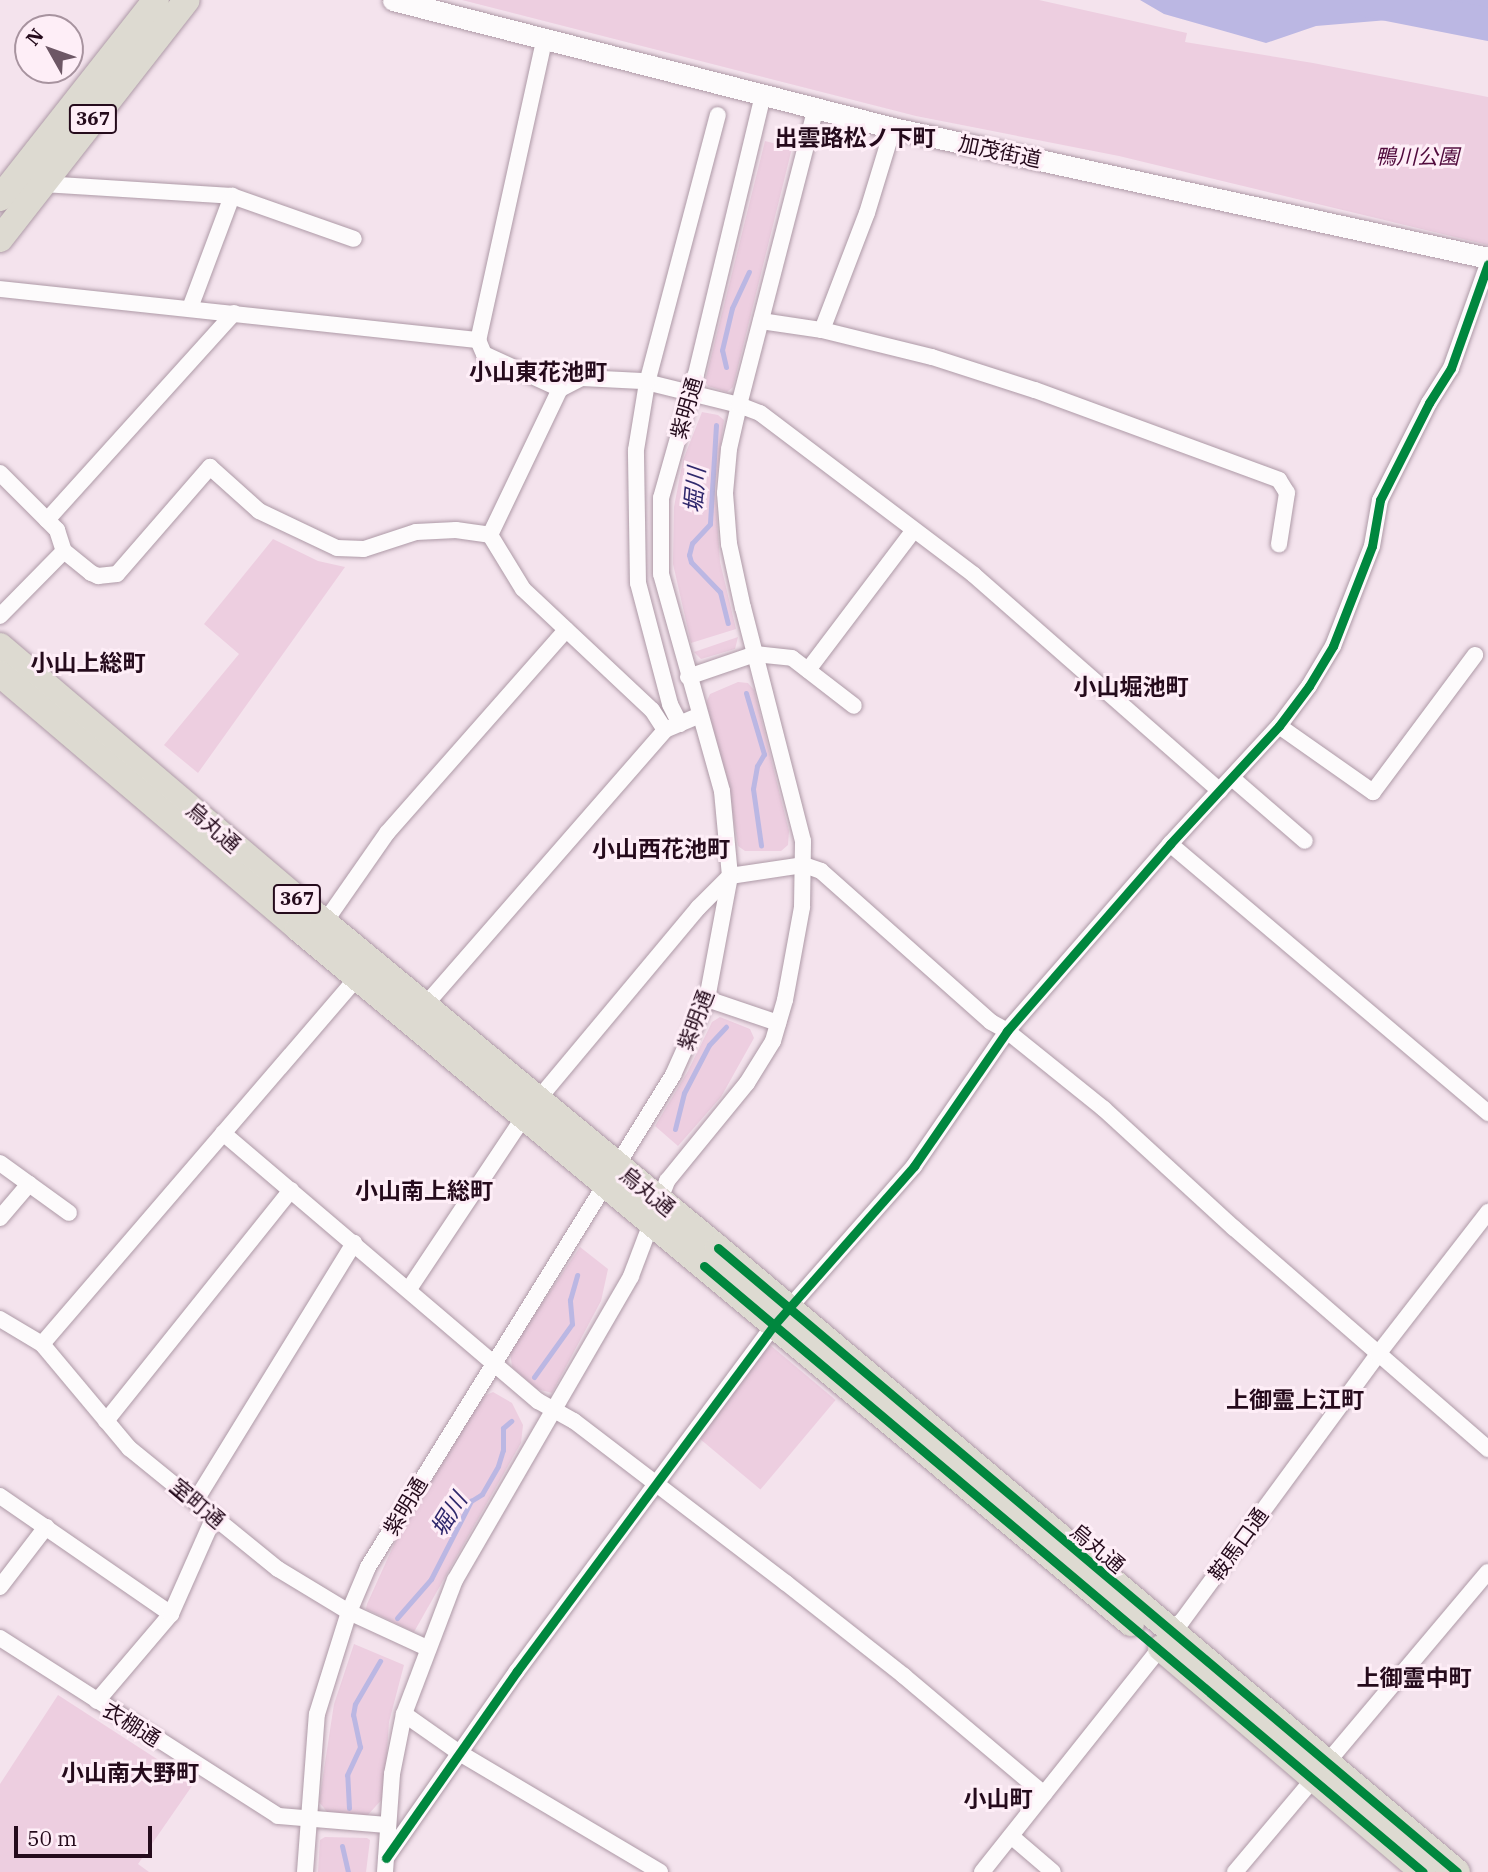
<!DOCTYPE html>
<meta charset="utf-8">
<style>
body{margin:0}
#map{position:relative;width:1488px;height:1872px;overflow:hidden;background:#f4e3ed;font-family:"IBM Plex Serif","Noto Sans JP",serif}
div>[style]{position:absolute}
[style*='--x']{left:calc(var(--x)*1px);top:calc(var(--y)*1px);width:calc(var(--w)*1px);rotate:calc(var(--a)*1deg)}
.green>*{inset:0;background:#edcee0;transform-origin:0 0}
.water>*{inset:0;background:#bbb7e3}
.stream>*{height:5px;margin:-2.5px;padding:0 2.5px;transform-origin:2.5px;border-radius:2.5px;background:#bbb7e3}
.river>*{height:33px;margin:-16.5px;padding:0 16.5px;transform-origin:16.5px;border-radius:16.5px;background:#bbb7e3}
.roads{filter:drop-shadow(0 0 2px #ae9aa7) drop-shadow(0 0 2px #ae9aa7)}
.minor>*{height:16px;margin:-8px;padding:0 8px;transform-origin:8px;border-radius:8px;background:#fdfbfc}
.tertiary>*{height:21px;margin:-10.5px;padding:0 10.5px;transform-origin:10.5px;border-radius:10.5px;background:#fdfbfc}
.trunk>*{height:26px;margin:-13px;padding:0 13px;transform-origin:13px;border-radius:13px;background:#dddad1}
.cycleway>*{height:9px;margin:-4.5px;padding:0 4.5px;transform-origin:4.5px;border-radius:4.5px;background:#00873e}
span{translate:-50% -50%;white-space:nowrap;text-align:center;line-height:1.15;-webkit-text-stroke:6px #feeef7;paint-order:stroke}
.shield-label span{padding:2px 5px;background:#feeef7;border:2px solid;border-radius:5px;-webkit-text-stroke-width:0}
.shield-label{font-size:19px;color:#250b1c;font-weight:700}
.street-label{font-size:21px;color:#250b1c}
.park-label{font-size:21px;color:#500a3c;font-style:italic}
.neighbourhood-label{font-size:23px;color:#250b1c;font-weight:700}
.water-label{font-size:23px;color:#2f286c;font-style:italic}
.north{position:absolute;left:14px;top:14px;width:70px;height:70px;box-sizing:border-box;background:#feeef7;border:2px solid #a7939f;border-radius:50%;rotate:310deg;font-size:19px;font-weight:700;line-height:28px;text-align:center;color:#250b1c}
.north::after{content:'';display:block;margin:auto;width:24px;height:32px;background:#6d5765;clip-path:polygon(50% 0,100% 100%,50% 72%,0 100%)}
.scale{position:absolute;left:14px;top:1826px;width:138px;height:32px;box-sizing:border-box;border:4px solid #250b1c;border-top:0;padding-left:9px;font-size:21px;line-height:24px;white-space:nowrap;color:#250b1c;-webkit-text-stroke:5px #feeef7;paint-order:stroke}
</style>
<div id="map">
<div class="green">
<div style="clip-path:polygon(462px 0,1039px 0,1187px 33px,1185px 42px,1313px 63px,1488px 97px,1488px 245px,1119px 156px,916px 116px)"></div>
<div style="clip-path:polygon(765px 141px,792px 148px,733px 387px,727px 392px,708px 386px,705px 381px)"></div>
<div style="clip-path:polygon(702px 412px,718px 415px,724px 420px,715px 489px,720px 562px,736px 629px,691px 643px,673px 564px,674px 507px,683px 460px)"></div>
<div style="clip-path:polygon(273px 539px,318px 561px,345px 567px,198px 773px,164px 745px,239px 654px,204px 624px)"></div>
<div style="clip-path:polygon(738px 637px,735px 649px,701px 659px,694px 652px)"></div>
<div style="clip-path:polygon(738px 682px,748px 683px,754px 690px,789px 831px,788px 845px,781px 851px,745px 851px,738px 846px,728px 782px,706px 703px,710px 694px)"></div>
<div style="clip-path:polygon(720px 1017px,750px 1029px,754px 1038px,721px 1097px,678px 1146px,655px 1126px,688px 1071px,712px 1022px)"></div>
<div style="clip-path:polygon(580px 1247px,608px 1269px,601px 1301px,552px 1393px,537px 1389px,512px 1367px,510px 1351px)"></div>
<div style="left:769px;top:1344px;width:87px;height:117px;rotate:40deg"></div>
<div style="clip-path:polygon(493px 1392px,512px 1403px,523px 1425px,521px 1443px,414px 1632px,366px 1609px,367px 1604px,396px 1540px,482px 1397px)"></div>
<div style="clip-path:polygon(354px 1644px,404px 1665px,389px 1722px,384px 1797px,366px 1817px,328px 1813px,319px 1802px,334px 1704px)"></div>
<div style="clip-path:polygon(58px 1695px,194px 1783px,138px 1864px,149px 1872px,0 1872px,0 1784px)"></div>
<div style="clip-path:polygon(325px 1837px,367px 1838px,370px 1840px,366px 1872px,318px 1872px,320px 1840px)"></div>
</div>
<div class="water">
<div style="clip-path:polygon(1140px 0,1488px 0,1488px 27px,1460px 14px,1316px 26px,1266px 43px,1164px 14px)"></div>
</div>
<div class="stream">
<div style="--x:726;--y:367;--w:17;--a:-103"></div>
<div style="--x:722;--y:350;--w:43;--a:-76.6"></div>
<div style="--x:732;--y:308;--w:40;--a:-65"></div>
<div style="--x:716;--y:425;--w:99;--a:93.5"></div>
<div style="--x:710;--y:524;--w:26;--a:133"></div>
<div style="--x:692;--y:543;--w:12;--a:104"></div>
<div style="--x:689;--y:555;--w:7;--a:74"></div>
<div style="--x:691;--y:562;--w:42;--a:46"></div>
<div style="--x:720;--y:592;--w:32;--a:76"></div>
<div style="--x:746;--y:693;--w:64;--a:73.6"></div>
<div style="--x:764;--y:754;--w:14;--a:120"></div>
<div style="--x:757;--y:766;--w:23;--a:100"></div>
<div style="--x:753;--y:789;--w:57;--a:81.9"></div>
<div style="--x:675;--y:1129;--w:37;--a:-76"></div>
<div style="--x:684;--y:1093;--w:54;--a:-62.5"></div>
<div style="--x:709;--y:1045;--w:25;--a:-47"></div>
<div style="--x:534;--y:1377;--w:65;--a:-54.4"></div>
<div style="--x:572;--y:1324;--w:24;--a:-95"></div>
<div style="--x:570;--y:1300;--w:26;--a:-74"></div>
<div style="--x:397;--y:1618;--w:52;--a:-48.9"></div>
<div style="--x:431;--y:1579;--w:88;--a:-62.9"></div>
<div style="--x:471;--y:1501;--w:13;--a:-32"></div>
<div style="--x:482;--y:1494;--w:32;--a:-60"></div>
<div style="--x:498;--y:1466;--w:17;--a:-73"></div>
<div style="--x:503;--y:1450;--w:22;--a:-90"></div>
<div style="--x:503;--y:1428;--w:11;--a:-41"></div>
<div style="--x:349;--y:1808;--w:33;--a:-93"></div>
<div style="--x:347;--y:1775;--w:31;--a:-65"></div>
<div style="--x:360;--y:1747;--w:33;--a:-102"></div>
<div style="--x:353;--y:1715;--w:11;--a:-80"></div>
<div style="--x:355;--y:1704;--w:50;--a:-59.8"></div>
<div style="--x:342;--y:1846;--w:27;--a:77"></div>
</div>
<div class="river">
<div style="--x:1367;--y:0;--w:123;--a:11.2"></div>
</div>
<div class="roads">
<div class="minor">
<div style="--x:544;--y:41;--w:306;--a:102.4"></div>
<div style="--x:478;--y:340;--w:15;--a:67"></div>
<div style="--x:484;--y:354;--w:84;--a:24.7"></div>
<div style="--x:560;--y:389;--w:25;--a:-27"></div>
<div style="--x:582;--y:378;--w:60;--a:2.9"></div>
<div style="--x:642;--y:381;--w:100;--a:13.9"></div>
<div style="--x:739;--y:405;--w:22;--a:21"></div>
<div style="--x:760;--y:413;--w:268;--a:37.1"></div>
<div style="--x:974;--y:575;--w:327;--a:41.3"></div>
<div style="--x:43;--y:184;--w:189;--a:3.6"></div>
<div style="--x:232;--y:196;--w:129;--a:19.4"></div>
<div style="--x:0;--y:289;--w:481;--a:6.1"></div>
<div style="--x:190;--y:308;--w:120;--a:-69.4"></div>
<div style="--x:761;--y:321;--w:62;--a:8.4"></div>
<div style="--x:822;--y:330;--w:113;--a:13.8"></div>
<div style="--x:932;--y:357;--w:108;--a:17.8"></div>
<div style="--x:1035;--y:390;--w:260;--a:20.2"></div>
<div style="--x:1279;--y:480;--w:15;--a:58"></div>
<div style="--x:1287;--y:493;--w:52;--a:98.9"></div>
<div style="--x:822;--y:330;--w:125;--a:-69"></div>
<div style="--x:867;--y:213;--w:89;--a:-73"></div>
<div style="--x:0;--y:473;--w:81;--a:45"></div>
<div style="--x:57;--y:530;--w:22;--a:72"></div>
<div style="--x:47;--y:520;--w:279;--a:-47.9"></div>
<div style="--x:490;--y:535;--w:162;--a:-64.4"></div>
<div style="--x:0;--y:616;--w:91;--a:-45.4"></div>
<div style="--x:64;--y:551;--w:35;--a:39"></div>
<div style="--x:91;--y:573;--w:8;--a:23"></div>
<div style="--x:98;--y:576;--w:19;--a:-6"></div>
<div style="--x:117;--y:574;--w:142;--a:-49"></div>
<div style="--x:210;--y:467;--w:66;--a:41.9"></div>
<div style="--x:259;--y:511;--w:86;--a:25.4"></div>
<div style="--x:337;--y:548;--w:27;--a:2"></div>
<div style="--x:364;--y:549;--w:55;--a:-18.1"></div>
<div style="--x:416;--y:532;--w:40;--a:-2.9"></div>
<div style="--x:456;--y:530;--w:34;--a:8"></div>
<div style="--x:490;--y:535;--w:63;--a:58.6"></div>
<div style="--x:523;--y:589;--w:177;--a:43.2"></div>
<div style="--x:652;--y:710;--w:24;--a:57"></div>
<div style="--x:665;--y:730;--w:38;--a:-23"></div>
<div style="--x:808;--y:670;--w:174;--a:-52.9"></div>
<div style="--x:688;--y:677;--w:71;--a:-18.9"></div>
<div style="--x:755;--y:654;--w:37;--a:6"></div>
<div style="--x:792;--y:658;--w:78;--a:37.7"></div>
<div style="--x:680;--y:724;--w:22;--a:-117"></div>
<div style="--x:670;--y:704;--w:125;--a:-104.8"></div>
<div style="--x:638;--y:583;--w:133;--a:-90.9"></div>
<div style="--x:636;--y:450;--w:68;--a:-80.7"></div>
<div style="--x:647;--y:383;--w:277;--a:-75.2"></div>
<div style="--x:1279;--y:726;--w:115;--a:35.1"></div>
<div style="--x:1373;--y:792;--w:171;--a:-53.3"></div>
<div style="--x:1232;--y:778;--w:96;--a:40.8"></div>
<div style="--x:1170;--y:844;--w:417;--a:40.2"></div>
<div style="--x:320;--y:929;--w:117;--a:-55.1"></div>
<div style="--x:387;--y:833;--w:271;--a:-48.6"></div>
<div style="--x:707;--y:999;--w:75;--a:18.7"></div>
<div style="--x:420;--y:1011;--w:373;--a:-48.9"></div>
<div style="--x:223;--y:1133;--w:414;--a:40.4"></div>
<div style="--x:538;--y:1401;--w:41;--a:29.1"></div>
<div style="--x:574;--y:1421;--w:267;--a:37.4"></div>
<div style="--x:786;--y:1583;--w:150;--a:38.2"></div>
<div style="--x:904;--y:1676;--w:183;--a:40.1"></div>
<div style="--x:0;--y:1163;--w:85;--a:35.9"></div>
<div style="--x:0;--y:1218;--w:45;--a:-49.5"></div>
<div style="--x:409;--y:1289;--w:209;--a:-56.3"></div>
<div style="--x:525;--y:1115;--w:270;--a:-50.1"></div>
<div style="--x:698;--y:908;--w:45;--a:-45"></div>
<div style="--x:730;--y:876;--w:75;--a:-8.5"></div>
<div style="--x:804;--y:865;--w:18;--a:19"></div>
<div style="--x:821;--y:871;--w:227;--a:41.6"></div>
<div style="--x:991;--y:1022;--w:18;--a:29"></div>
<div style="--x:1007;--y:1031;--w:124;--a:38.8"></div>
<div style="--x:1104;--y:1109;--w:176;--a:42.5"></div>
<div style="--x:1234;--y:1228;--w:337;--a:41"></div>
<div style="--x:0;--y:1319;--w:49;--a:30.8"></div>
<div style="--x:42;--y:1344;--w:136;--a:50.1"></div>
<div style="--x:129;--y:1448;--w:192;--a:39.1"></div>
<div style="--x:278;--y:1569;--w:83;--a:31.2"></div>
<div style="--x:349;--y:1612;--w:86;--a:24.8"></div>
<div style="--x:42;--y:1344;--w:485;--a:-49.3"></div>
<div style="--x:106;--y:1421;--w:296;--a:-51.3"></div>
<div style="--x:0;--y:1496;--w:208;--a:34.6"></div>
<div style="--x:196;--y:1500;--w:302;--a:-58.4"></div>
<div style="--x:0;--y:1587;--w:76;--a:-52.5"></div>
<div style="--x:0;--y:1638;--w:330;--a:32.6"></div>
<div style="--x:278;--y:1816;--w:110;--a:4.7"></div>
<div style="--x:97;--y:1701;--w:114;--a:-49.6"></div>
<div style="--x:171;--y:1614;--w:106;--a:-66.1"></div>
<div style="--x:404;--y:1714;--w:66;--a:35.1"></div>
<div style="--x:458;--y:1752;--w:235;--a:30.7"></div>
<div style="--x:1011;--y:1836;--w:55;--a:40.6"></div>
<div style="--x:386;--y:1858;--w:228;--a:-55"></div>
<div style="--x:517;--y:1671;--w:431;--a:-53.4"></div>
<div style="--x:774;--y:1325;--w:212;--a:-48.6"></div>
<div style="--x:914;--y:1166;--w:164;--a:-55.4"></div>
<div style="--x:1007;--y:1031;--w:248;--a:-48.9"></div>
<div style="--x:1170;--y:844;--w:161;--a:-47.3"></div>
<div style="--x:1279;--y:726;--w:50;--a:-53.1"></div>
<div style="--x:1309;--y:686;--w:47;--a:-59"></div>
<div style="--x:1333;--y:646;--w:107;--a:-68.7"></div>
<div style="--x:1372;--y:546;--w:47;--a:-80.1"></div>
<div style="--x:1380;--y:500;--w:109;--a:-63.2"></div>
<div style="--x:1429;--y:403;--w:41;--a:-57.8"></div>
<div style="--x:1451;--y:368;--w:110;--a:-70.4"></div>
<div style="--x:305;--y:1872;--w:158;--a:-85.7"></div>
<div style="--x:317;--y:1714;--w:107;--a:-72.6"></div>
<div style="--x:349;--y:1612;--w:49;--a:-67.1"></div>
<div style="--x:368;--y:1567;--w:579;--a:-58.2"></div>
<div style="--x:673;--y:1075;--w:83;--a:-65.9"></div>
<div style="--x:707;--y:999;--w:125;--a:-79.4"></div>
<div style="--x:730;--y:876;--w:85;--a:-95.4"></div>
<div style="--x:722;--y:791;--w:225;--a:-105.7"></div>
<div style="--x:661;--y:574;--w:76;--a:-90"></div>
<div style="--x:661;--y:498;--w:129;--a:-74.2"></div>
<div style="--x:696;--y:374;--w:287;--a:-76.5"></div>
<div style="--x:385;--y:1872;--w:98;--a:-85.9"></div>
<div style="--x:392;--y:1774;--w:61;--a:-78.7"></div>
<div style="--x:404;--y:1714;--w:143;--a:-69.2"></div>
<div style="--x:455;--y:1580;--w:351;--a:-59.9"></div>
<div style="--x:631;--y:1276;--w:102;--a:-69.2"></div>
<div style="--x:667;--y:1181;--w:127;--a:-50.8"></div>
<div style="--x:747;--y:1083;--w:49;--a:-58.2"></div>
<div style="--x:773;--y:1041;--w:43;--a:-73.7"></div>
<div style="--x:785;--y:1000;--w:95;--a:-79.6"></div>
<div style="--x:802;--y:907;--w:66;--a:-89.1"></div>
<div style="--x:803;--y:841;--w:241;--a:-104.4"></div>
<div style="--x:743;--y:608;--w:66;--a:-102.3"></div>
<div style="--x:729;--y:544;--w:51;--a:-94.5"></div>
<div style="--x:725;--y:493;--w:44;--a:-84.8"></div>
<div style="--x:729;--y:449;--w:45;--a:-77.2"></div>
<div style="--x:739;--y:405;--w:308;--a:-75.5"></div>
<div style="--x:982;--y:1872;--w:321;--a:-51.5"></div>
<div style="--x:1182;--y:1621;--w:331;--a:-53.7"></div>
<div style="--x:1378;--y:1354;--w:180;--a:-52.2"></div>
<div style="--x:1235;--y:1872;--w:392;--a:-49.9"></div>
</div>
<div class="tertiary">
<div style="--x:393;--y:0;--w:516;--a:14.36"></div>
<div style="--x:893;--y:128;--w:609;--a:12.32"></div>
</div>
<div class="trunk">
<div style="--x:0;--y:198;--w:252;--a:-51.8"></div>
<div style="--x:0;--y:239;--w:303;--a:-52"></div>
<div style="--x:0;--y:646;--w:410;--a:40.4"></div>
<div style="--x:312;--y:912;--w:527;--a:39.61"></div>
<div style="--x:718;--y:1248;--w:967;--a:40.18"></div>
<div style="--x:0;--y:674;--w:392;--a:40.4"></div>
<div style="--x:298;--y:928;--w:1085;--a:39.84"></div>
<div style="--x:1161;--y:1648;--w:345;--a:40.5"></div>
</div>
</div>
<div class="cycleway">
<div style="--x:718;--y:1248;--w:967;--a:40.18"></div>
<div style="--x:704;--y:1266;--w:940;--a:40.13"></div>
<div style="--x:386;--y:1858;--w:228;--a:-55"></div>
<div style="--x:517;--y:1671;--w:431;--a:-53.4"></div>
<div style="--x:774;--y:1325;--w:212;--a:-48.6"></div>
<div style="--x:914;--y:1166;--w:164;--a:-55.4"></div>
<div style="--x:1007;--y:1031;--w:248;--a:-48.9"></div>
<div style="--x:1170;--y:844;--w:161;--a:-47.3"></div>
<div style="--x:1279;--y:726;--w:50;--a:-53.1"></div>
<div style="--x:1309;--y:686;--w:47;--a:-59"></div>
<div style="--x:1333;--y:646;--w:107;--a:-68.7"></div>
<div style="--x:1372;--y:546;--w:47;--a:-80.1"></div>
<div style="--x:1380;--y:500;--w:109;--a:-63.2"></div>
<div style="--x:1429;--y:403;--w:41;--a:-57.8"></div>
<div style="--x:1451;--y:368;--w:110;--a:-70.4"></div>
</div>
<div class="shield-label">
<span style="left:93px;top:119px">367</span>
<span style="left:297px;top:899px">367</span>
</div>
<div class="street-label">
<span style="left:1000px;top:151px;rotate:12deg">加茂街道</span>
<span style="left:686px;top:408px;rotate:-74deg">紫明通</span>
<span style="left:214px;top:827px;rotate:41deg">烏丸通</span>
<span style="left:695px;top:1020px;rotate:-69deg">紫明通</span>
<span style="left:648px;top:1191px;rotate:39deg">烏丸通</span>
<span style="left:198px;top:1503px;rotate:40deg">室町通</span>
<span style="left:405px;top:1506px;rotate:-59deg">紫明通</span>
<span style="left:1238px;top:1544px;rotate:-54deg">鞍馬口通</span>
<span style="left:1098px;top:1548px;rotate:40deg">烏丸通</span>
<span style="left:132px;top:1724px;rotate:32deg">衣棚通</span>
</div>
<div class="park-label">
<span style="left:1417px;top:156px">鴨川公園</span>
</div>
<div class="neighbourhood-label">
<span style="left:855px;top:137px">出雲路松ノ下町</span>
<span style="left:538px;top:371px">小山東花池町</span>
<span style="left:88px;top:662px">小山上総町</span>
<span style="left:1131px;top:686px">小山堀池町</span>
<span style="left:661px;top:848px">小山西花池町</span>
<span style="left:424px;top:1190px">小山南上総町</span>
<span style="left:1295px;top:1399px">上御霊上江町</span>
<span style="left:1414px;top:1677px">上御霊中町</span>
<span style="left:130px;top:1772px">小山南大野町</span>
<span style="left:998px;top:1798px">小山町</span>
</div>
<div class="water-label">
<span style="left:694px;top:490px;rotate:-85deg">堀川</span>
<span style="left:448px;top:1514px;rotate:-58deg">堀川</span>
</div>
<div class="north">N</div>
<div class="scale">50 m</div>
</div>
